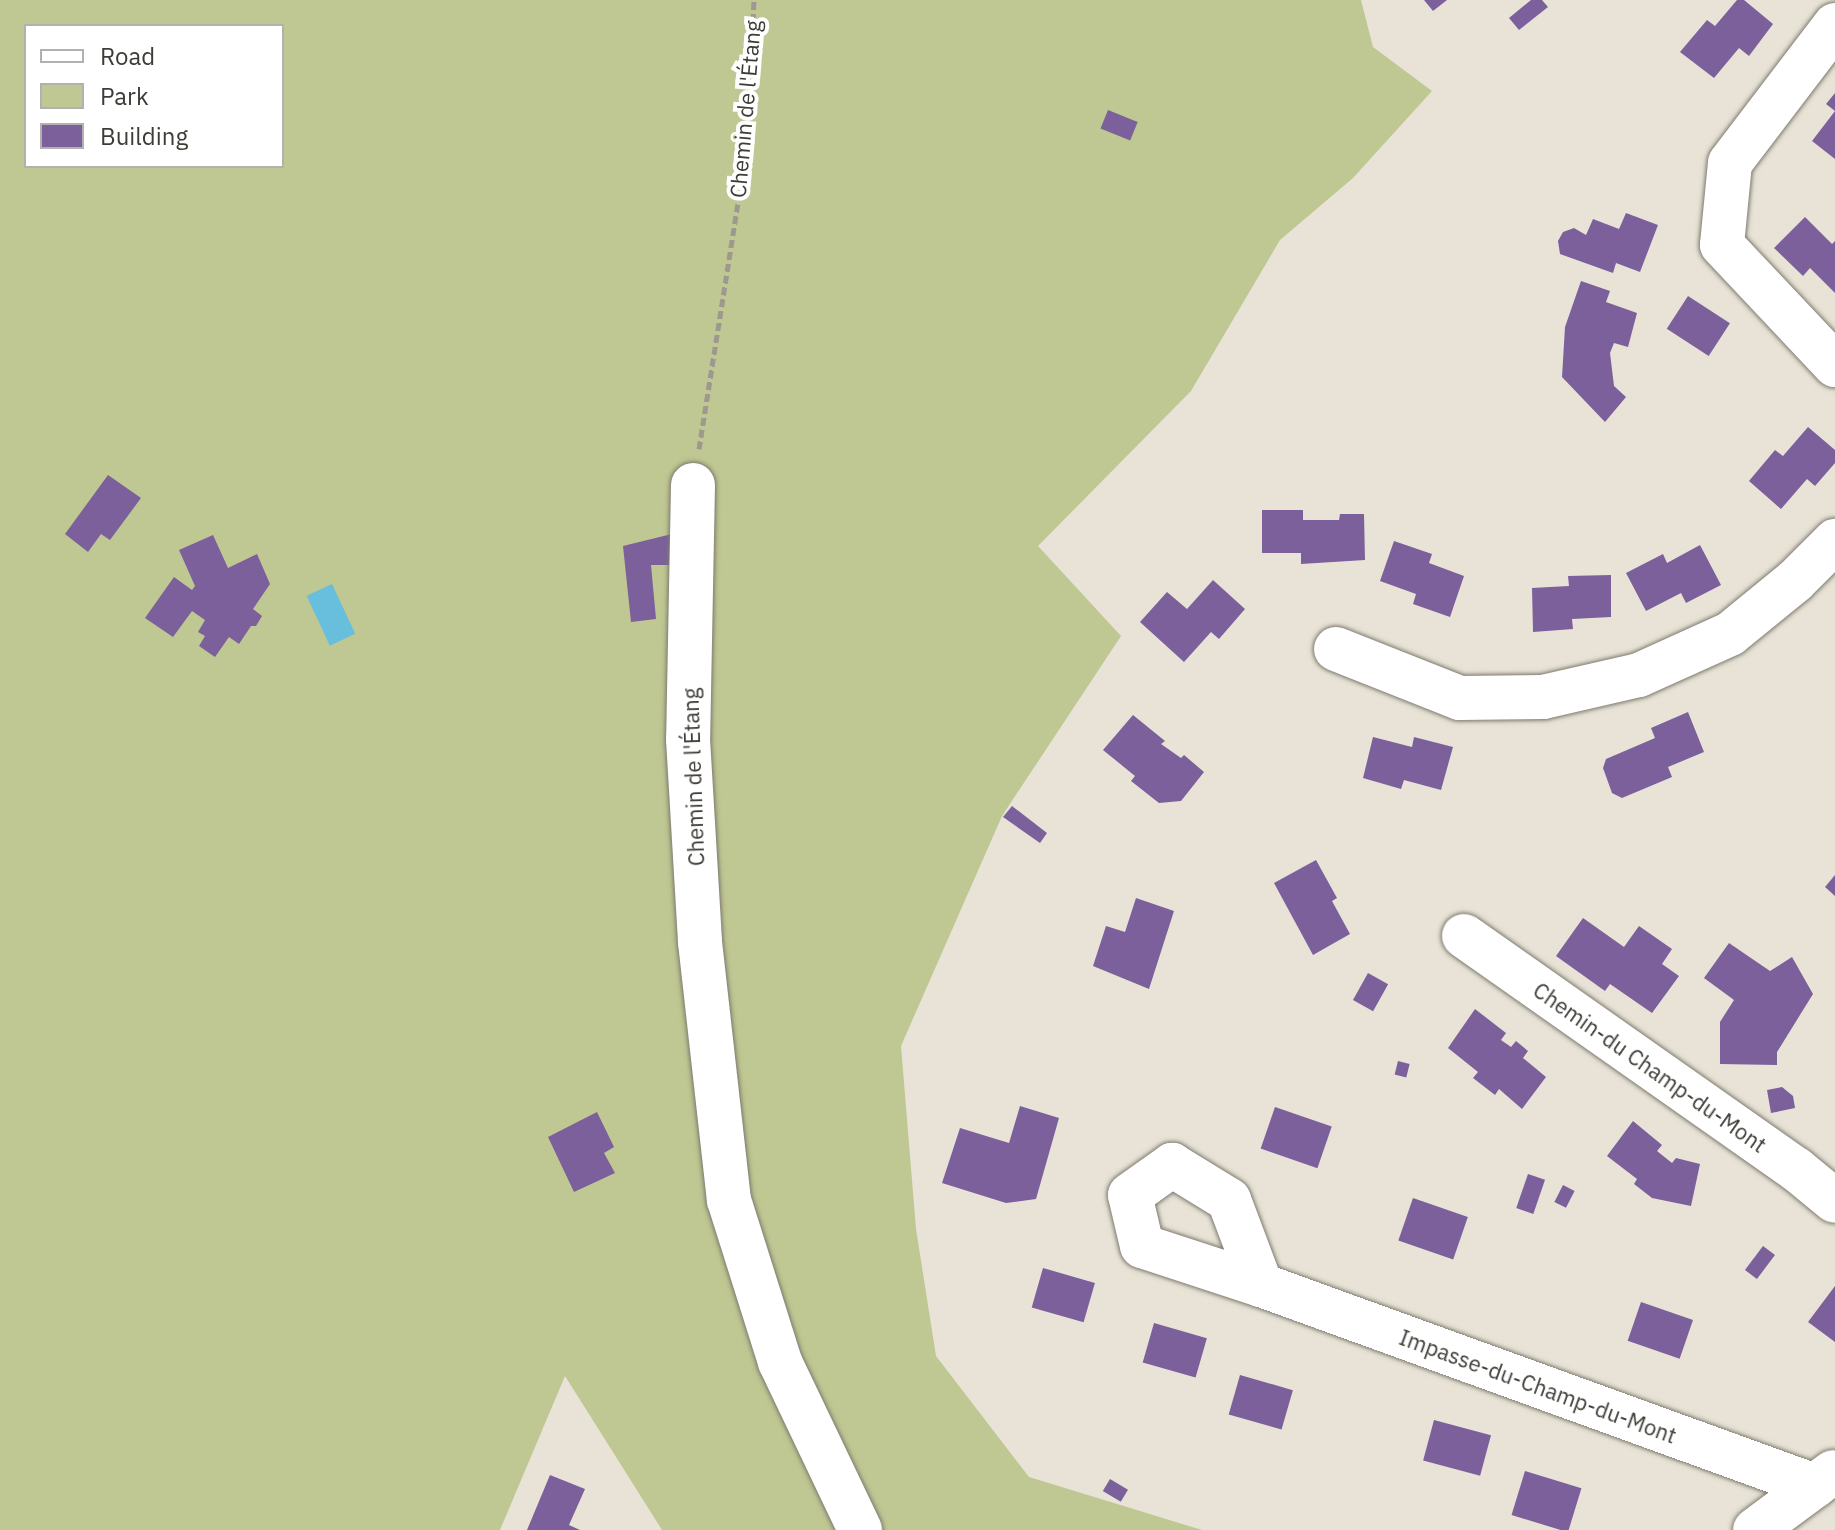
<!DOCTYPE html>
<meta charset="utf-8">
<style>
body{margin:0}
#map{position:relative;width:1835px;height:1530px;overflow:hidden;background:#e8e3d6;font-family:"IBM Plex Sans",sans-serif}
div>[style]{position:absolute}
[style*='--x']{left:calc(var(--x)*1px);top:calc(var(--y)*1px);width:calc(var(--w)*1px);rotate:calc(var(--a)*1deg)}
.green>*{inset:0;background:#bfc792}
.water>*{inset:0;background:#68bfdd;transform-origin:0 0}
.building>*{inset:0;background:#7b609b;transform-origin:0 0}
.path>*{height:5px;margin-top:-2.5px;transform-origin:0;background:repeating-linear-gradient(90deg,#9d998f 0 8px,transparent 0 12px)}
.roads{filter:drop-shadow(0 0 2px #7f7a6f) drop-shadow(0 0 2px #7f7a6f)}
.minor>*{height:44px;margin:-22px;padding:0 22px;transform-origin:22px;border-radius:22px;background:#fff}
span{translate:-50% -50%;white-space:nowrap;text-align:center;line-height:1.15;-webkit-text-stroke:8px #fff;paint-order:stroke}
.street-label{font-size:22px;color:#3e3c36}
.legend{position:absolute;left:24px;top:24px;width:260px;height:144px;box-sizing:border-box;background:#fff;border:2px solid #b2b1af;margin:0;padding:10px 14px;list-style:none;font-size:24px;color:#3e3c36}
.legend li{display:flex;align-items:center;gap:16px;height:40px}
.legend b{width:40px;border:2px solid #b2b1af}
</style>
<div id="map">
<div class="green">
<div style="clip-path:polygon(evenodd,0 0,1361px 0,1373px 47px,1432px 91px,1353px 178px,1280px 240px,1191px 391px,1038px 546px,1121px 636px,1002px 816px,901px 1046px,916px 1229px,936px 1356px,1029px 1477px,1202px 1530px,662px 1530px,565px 1376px,500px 1530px,0 1530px,0 0,26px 26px,282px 26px,282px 166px,26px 166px,26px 26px)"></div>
</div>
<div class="water">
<div style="left:332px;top:584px;width:55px;height:28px;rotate:65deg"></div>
</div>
<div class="building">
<div style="clip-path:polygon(1424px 0,1447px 0,1433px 11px)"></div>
<div style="clip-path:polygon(1531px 0,1542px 0,1548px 7px,1519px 30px,1509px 18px)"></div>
<div style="clip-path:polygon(1737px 0,1744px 0,1773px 24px,1749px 56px,1739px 48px,1714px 78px,1680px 52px,1707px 20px,1715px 26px)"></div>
<div style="clip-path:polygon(1835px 93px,1835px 159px,1812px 141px,1835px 111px,1826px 104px)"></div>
<div style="left:1108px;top:110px;width:32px;height:20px;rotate:22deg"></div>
<div style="clip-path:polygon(1626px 213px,1658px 225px,1640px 272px,1616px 263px,1613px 273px,1560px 254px,1558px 241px,1563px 232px,1574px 228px,1586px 235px,1593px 219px,1619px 229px)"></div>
<div style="clip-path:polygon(1805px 217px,1832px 244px,1835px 241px,1835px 293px,1810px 268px,1803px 276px,1774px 248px)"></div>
<div style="clip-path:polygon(1581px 281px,1610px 291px,1606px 302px,1637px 313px,1628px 347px,1614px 343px,1610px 353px,1614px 386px,1626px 397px,1605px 422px,1562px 377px,1565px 327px)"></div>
<div style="left:1688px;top:296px;width:50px;height:39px;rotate:33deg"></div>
<div style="clip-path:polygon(1808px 427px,1835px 450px,1835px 463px,1815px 486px,1807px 479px,1781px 509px,1749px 481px,1775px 450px,1783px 456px)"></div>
<div style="clip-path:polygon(108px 475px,141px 498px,110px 540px,101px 534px,88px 552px,65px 534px)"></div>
<div style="clip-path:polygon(1262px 510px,1303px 510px,1303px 520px,1339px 520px,1340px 514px,1364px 514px,1365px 560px,1301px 564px,1301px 553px,1262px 553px)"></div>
<div style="clip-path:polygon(676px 533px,676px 565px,651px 565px,656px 619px,631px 622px,623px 546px)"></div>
<div style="clip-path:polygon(213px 535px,228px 568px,257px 554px,270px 584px,253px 609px,262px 616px,256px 626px,251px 626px,239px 644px,229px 637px,215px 657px,199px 646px,205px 636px,198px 632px,205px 620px,192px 611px,173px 637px,145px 618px,174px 577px,192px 590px,195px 586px,179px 550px)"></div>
<div style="clip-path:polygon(1394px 541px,1432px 554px,1429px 563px,1464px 576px,1450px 617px,1413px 604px,1416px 594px,1380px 581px)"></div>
<div style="clip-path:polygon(1700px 545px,1721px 585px,1686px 603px,1681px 593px,1646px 611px,1626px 573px,1663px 554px,1667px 563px)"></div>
<div style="clip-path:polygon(1611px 575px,1611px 617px,1572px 619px,1573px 629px,1533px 632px,1532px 588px,1569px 586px,1568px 576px)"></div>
<div style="clip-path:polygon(1213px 580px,1245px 609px,1219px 639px,1211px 632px,1184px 662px,1140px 622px,1167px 592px,1187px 609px)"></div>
<div style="clip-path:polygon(1688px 712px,1704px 752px,1668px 767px,1672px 777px,1622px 798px,1612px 793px,1603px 768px,1606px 759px,1655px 738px,1651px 728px)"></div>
<div style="clip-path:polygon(1133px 715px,1165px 741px,1161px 744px,1181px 758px,1184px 755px,1204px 772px,1181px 801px,1159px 803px,1131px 781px,1135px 776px,1103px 750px)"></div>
<div style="clip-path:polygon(1373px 737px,1412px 747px,1414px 737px,1453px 747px,1441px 790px,1404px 780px,1401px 789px,1363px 778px)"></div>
<div style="clip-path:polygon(1012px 806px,1047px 833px,1040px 843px,1003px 817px)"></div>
<div style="clip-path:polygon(1316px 860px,1337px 898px,1332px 901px,1350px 934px,1313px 955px,1274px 883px)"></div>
<div style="clip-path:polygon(1835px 875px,1835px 896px,1825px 887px)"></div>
<div style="clip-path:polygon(1136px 898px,1174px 911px,1149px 989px,1093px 966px,1106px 926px,1125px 932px)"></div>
<div style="clip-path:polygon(1583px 918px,1624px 947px,1639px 926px,1672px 949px,1662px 964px,1679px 976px,1652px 1013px,1610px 984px,1605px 991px,1556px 956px)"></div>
<div style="clip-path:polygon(1729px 943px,1770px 971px,1792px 957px,1813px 994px,1777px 1052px,1777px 1065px,1720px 1064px,1720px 1022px,1734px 1000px,1704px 978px)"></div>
<div style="left:1368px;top:973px;width:23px;height:31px;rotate:29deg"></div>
<div style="clip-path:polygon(1475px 1009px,1506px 1033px,1501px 1040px,1511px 1047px,1516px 1041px,1528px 1051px,1523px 1058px,1546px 1077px,1522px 1109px,1499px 1089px,1495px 1095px,1473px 1078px,1478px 1072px,1448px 1048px)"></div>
<div style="left:1398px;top:1061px;width:12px;height:14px;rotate:14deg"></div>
<div style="clip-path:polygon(1782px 1087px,1793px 1096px,1795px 1108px,1771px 1113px,1767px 1090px)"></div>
<div style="clip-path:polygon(1020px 1106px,1059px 1118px,1036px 1199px,1006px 1203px,942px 1183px,960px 1128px,1009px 1143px)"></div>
<div style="left:1275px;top:1107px;width:60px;height:44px;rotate:19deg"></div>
<div style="clip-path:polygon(597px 1112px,614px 1147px,604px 1153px,615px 1173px,574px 1192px,548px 1137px)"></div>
<div style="clip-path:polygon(1633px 1121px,1662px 1145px,1657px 1151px,1672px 1163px,1676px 1158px,1700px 1164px,1691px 1206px,1652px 1198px,1634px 1184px,1637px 1179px,1607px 1156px)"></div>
<div style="left:1528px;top:1174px;width:18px;height:36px;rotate:19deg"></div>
<div style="left:1563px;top:1185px;width:13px;height:19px;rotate:27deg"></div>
<div style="left:1413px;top:1198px;width:58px;height:45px;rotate:19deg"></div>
<div style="left:1763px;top:1246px;width:15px;height:30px;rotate:37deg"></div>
<div style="left:1043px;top:1268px;width:54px;height:41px;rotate:16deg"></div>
<div style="clip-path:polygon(1835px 1286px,1835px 1342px,1808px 1322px)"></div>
<div style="left:1641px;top:1302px;width:55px;height:41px;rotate:19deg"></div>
<div style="left:1154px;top:1323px;width:55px;height:41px;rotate:16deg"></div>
<div style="left:1240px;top:1375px;width:55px;height:41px;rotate:16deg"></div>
<div style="left:1434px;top:1420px;width:59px;height:42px;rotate:15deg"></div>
<div style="left:1525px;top:1471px;width:59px;height:46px;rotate:17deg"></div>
<div style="clip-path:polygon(550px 1475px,585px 1489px,569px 1525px,580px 1530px,527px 1530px)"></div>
<div style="left:1110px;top:1479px;width:21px;height:14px;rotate:31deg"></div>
</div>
<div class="path">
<div style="--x:699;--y:449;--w:300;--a:-81"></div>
<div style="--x:746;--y:153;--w:153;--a:-87"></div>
</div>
<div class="roads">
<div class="minor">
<div style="--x:1835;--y:25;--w:173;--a:127.3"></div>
<div style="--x:1730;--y:163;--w:82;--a:95.6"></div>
<div style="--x:1722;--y:245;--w:165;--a:46.7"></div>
<div style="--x:693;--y:485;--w:254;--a:91.1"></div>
<div style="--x:688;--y:739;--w:203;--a:86.6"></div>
<div style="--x:700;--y:942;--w:260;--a:83.6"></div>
<div style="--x:729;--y:1200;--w:170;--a:72.5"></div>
<div style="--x:780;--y:1362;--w:186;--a:64.5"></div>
<div style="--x:1336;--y:649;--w:133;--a:21.6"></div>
<div style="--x:1460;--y:698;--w:83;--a:-0.7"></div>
<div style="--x:1543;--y:697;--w:98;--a:-12.9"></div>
<div style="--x:1639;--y:675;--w:100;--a:-24.3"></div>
<div style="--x:1730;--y:634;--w:84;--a:-39.2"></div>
<div style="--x:1795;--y:581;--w:57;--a:-45"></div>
<div style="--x:1464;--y:936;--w:406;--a:35.1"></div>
<div style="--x:1796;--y:1169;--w:50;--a:39.4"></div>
<div style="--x:1261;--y:1285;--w:125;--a:-161.9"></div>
<div style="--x:1142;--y:1246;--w:52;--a:-103.2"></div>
<div style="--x:1130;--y:1195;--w:52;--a:-35.5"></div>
<div style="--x:1172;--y:1165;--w:67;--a:31.6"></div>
<div style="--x:1229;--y:1200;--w:91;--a:69.4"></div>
<div style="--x:1261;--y:1285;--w:589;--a:19.94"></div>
<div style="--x:1755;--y:1530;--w:97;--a:-36.6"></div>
</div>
</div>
<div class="street-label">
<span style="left:745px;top:109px;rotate:-85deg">Chemin de l'Étang</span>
<span style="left:693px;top:777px;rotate:-92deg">Chemin de l'Étang</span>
<span style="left:1650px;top:1067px;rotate:35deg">Chemin-du Champ-du-Mont</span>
<span style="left:1538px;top:1386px;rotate:20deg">Impasse-du-Champ-du-Mont</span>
</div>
<ul class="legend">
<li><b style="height:10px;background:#fff"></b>Road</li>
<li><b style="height:22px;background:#bfc792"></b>Park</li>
<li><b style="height:22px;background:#7b609b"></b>Building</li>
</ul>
</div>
